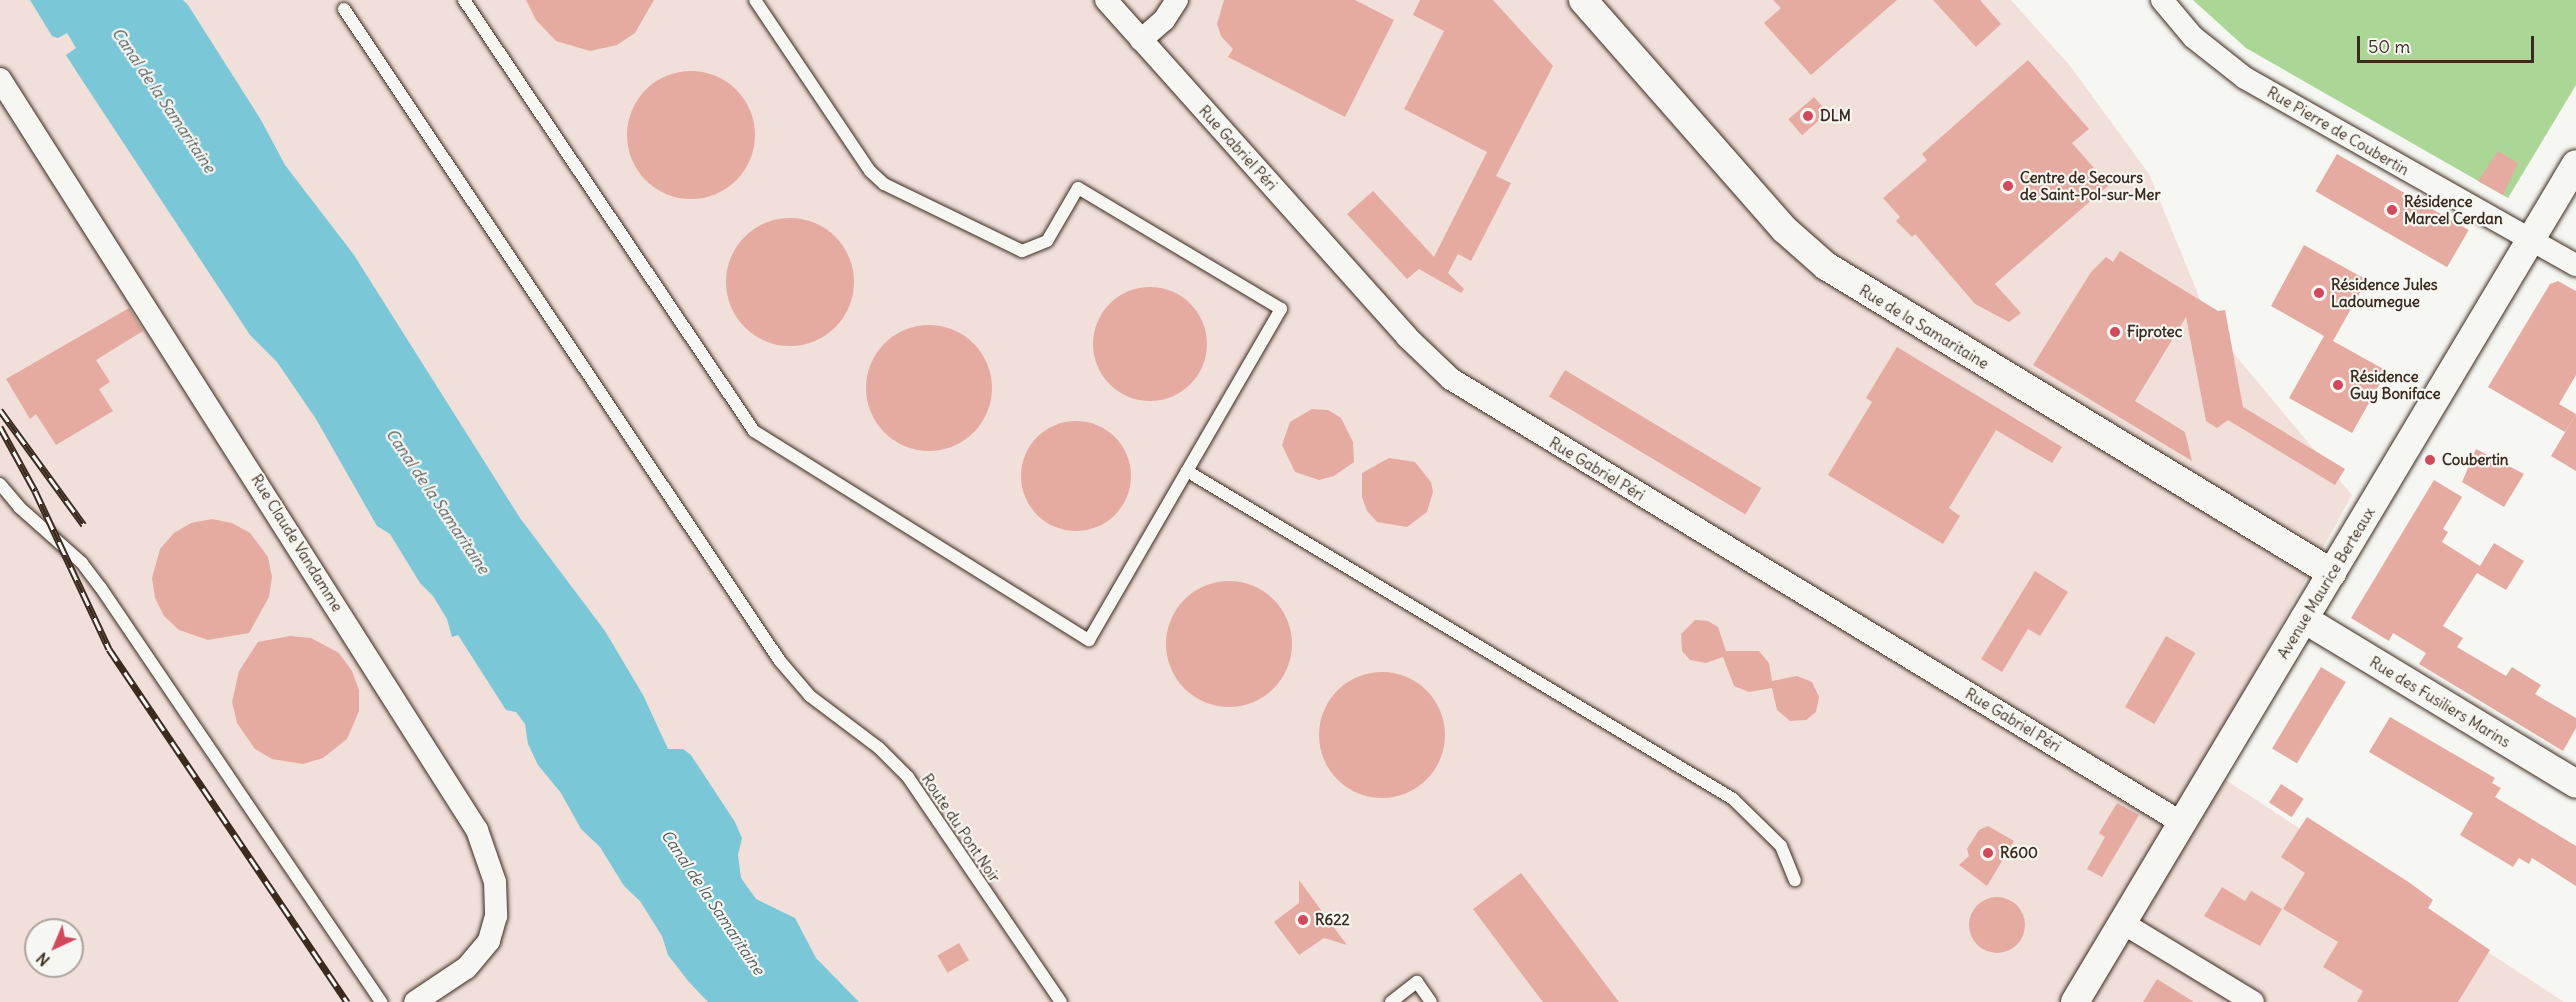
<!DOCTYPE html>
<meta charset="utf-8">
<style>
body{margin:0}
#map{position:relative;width:2576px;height:1002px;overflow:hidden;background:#f6f6f2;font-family:Delius,sans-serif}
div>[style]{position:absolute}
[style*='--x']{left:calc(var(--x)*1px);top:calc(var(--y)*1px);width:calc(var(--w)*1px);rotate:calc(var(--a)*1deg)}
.built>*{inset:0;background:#f1e0d9}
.green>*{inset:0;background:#aad796}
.water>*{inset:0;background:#7ac7d8}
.building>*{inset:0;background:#e5aba0;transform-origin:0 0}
.round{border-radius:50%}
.roads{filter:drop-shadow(0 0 2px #3b2a1e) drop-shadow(0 0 2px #3b2a1e)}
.service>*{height:12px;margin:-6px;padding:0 6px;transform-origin:6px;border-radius:6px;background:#f6f6f2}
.minor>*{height:22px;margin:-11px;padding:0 11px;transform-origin:11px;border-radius:11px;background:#f6f6f2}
.tertiary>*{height:28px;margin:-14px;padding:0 14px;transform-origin:14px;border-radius:14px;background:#f6f6f2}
.rail>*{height:7px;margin-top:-3.5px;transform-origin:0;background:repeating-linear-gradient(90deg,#f6f6f2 0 14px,#3b2a1e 0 28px);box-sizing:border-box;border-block:2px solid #3b2a1e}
.dots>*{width:16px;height:16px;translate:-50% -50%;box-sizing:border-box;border:3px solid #f6f6f2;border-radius:50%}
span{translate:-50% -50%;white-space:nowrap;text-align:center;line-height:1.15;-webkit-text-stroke:4.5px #f6f6f2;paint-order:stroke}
.poi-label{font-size:15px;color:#3b2a1e;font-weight:700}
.left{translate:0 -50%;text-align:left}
.street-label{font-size:15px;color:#3b2a1e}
.water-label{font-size:16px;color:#4e5956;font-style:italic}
.north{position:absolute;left:24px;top:918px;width:60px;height:60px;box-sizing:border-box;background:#f6f6f2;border:2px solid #aba49d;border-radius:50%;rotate:224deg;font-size:16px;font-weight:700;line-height:24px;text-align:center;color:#3b2a1e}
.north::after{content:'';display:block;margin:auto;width:21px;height:27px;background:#d1495b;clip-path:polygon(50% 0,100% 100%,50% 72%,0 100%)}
.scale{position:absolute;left:2357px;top:36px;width:177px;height:27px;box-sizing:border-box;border:3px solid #3b2a1e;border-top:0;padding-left:8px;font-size:18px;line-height:21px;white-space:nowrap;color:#3b2a1e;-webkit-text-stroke:4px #f6f6f2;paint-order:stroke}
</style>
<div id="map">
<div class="built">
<div style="clip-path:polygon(evenodd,0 0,2011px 0,2071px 67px,2149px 174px,2211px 326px,2352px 495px,2203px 765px,2564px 1002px,0 1002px,0 0,36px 930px,72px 930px,72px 966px,36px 966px,36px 930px)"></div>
</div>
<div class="green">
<div style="clip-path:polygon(2193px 0,2576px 0,2576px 85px,2508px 198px,2246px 48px)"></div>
</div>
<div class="water">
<div style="clip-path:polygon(30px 0,183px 0,188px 5px,261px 120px,285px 165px,354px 255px,520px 518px,605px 631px,643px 695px,668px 749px,683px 749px,691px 755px,735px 822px,742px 838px,738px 855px,741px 878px,756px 899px,795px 918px,816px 958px,859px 1002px,708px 1002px,689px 982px,668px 955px,662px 936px,640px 901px,624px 886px,600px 847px,581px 829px,561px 793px,538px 765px,528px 744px,525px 724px,516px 712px,506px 710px,458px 635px,452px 637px,447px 619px,433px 596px,420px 583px,390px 534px,377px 526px,316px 419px,277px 362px,250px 335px,80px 77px,66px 55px,76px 48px,67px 33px,58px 38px,52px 36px)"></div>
</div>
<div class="building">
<div style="clip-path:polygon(526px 0,654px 0,635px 33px,617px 45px,590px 51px,556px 41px,536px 20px)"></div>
<div style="clip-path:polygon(1224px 0,1355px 0,1394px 20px,1345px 117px,1228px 57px,1233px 49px,1221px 36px,1217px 24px)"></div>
<div style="clip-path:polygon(1420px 0,1493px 0,1553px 66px,1496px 176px,1511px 183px,1471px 261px,1458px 254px,1448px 273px,1464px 289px,1461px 293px,1419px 269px,1407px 279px,1347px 214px,1373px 191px,1434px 257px,1487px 152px,1404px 109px,1444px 31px,1413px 15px)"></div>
<div style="clip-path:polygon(1773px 0,1897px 0,1811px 75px,1764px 23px,1781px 8px)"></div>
<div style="clip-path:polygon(1933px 0,1980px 0,2001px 24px,1976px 47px)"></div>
<div style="clip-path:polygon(2028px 60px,2089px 129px,2072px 143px,2109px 185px,1995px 284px,2021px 313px,2009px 322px,1975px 304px,1915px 234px,1912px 237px,1896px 221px,1900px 217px,1883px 198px,1927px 160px,1922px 154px)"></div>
<div class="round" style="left:627px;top:71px;width:128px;height:128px"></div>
<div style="left:1814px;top:97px;width:21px;height:34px;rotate:49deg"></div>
<div style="clip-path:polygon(2498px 151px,2518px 163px,2503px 195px,2478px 181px)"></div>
<div style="left:2337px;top:154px;width:152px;height:43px;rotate:30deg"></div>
<div class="round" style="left:726px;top:218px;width:128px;height:128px"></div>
<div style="clip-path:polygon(2304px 245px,2367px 280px,2333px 341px,2387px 371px,2352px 433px,2289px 398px,2324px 336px,2271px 306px)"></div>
<div style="clip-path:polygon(2120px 251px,2218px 311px,2225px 310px,2243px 407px,2345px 469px,2335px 485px,2228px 420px,2217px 428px,2206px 421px,2186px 317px,2135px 401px,2185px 432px,2192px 461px,2033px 365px,2091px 272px,2106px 257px,2113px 262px)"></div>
<div style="clip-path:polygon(2558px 281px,2576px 291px,2576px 375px,2559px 404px,2576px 414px,2565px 432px,2488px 387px,2550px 284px)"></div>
<div class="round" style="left:1093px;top:287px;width:114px;height:114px"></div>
<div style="clip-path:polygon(129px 308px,143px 331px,96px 360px,110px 382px,99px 389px,113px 411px,56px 445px,36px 414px,30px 419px,6px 379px)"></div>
<div class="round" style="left:866px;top:325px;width:126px;height:126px"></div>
<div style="clip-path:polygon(1897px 347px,2062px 447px,2052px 463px,1996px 430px,1949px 508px,1960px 516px,1943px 544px,1828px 475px,1872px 402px,1866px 398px)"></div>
<div style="left:1565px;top:370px;width:229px;height:31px;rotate:31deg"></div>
<div style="clip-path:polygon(1312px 409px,1328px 410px,1341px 418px,1353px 442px,1354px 462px,1334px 476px,1319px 480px,1295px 472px,1282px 445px,1290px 422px)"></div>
<div style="clip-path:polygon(2576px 414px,2576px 471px,2551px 456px)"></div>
<div class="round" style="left:1021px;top:421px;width:110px;height:110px"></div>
<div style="clip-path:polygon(2476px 449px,2524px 474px,2504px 507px,2462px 482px)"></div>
<div style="clip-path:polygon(1389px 458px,1415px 462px,1431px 482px,1433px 492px,1427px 512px,1407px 527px,1377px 522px,1367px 511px,1362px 497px,1362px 473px)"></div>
<div style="clip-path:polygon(2434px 480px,2462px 497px,2443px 529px,2448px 532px,2442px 542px,2480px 566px,2494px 543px,2524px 561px,2506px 590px,2477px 573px,2443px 626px,2463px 638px,2457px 647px,2506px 676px,2512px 667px,2541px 685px,2535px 694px,2576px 718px,2576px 728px,2563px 751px,2419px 664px,2426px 653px,2393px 633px,2389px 641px,2351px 618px)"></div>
<div style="clip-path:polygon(212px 519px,232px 523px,250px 533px,268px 557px,272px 577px,269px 597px,249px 633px,208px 640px,179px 630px,164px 616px,155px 598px,152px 578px,160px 549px,174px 533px,191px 523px)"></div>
<div style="clip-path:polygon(2035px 571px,2068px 592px,2040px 636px,2028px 629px,2002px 672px,1981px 659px)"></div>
<div class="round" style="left:1166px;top:581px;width:126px;height:126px"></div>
<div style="clip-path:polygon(1695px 620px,1708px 621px,1718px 627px,1726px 651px,1759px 651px,1769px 663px,1772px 681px,1797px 676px,1812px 682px,1819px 697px,1816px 712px,1806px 720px,1790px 721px,1777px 710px,1772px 688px,1749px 692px,1734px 686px,1723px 657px,1706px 663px,1690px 660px,1682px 651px,1681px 634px)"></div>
<div style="clip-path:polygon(290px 636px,311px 638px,339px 653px,352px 671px,359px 690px,359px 711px,347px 739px,323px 758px,303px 764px,272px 759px,255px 749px,237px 723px,232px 702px,239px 671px,258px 642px)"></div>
<div style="left:2166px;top:636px;width:34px;height:82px;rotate:30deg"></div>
<div style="left:2321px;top:667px;width:29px;height:95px;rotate:31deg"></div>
<div class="round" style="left:1319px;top:672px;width:126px;height:126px"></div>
<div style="clip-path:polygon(2390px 717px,2495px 778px,2492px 783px,2501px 788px,2495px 797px,2576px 846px,2576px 886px,2532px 858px,2529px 864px,2519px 858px,2513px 867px,2460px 835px,2473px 813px,2369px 752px)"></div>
<div style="left:2281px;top:784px;width:27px;height:22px;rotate:33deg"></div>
<div style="clip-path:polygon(2117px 803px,2139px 815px,2102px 877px,2087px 869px,2105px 837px,2099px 833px)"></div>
<div style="clip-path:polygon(2307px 817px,2410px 883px,2433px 900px,2428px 908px,2490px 950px,2458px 1002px,2357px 1002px,2363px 991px,2323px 967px,2338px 942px,2283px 909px,2305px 873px,2281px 857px)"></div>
<div style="clip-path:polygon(1988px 826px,2014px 841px,1987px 886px,1959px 865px,1969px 856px,1967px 849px,1979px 830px)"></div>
<div style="clip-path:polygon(1521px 873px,1576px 945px,1619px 1002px,1543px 1002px,1527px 981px,1473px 909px)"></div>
<div style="clip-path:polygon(1299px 880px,1329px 921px,1347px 945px,1324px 938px,1299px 955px,1274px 922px,1299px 903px)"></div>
<div style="clip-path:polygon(2222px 887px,2245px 901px,2251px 891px,2282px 909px,2260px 946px,2204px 916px)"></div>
<div class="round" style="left:1969px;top:897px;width:56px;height:56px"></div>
<div style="left:959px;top:943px;width:20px;height:25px;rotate:60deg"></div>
<div style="clip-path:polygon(2157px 979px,2194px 1002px,2143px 1002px)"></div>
</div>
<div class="roads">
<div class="service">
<div style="--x:464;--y:0;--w:519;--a:56.07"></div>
<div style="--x:754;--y:431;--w:395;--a:32"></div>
<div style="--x:1089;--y:640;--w:383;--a:-59.9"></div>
<div style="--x:1281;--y:309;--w:236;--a:-149.2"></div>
<div style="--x:1078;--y:188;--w:61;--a:120.3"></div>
<div style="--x:1047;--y:241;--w:27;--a:158"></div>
<div style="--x:1022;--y:251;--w:153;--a:-154.1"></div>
<div style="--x:884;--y:184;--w:19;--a:-137"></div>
<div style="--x:870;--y:171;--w:206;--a:-123.9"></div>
<div style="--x:344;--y:9;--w:784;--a:56.23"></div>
<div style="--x:780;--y:661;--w:46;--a:49.4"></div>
<div style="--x:810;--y:696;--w:86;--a:37"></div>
<div style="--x:879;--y:748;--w:41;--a:45"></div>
<div style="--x:908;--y:777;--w:272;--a:55.8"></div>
<div style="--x:1187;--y:471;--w:637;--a:30.99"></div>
<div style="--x:1733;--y:799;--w:67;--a:44.4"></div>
<div style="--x:1781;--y:846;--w:37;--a:68"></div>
<div style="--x:0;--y:484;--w:30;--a:50"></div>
<div style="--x:19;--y:507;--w:84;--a:41.6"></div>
<div style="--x:82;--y:563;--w:31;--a:53"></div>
<div style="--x:101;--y:588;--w:500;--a:55.9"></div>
<div style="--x:1391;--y:1002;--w:33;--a:-38"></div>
<div style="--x:1417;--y:982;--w:24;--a:55"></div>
</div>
<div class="minor">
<div style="--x:1106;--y:0;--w:452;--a:48.2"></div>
<div style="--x:1407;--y:337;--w:61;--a:43.7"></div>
<div style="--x:1451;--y:379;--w:855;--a:31.27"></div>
<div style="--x:2162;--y:0;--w:48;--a:50"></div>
<div style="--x:2193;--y:37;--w:66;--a:38.3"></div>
<div style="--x:2245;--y:78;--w:380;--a:29.5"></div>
<div style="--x:1141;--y:40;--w:30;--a:-41"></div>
<div style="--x:1164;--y:20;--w:24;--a:-57"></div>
<div style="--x:0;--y:79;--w:890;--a:57.58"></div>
<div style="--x:477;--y:830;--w:55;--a:70.9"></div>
<div style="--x:495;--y:882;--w:34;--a:88"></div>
<div style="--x:496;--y:916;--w:26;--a:106"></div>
<div style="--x:489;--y:941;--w:35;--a:130"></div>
<div style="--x:466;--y:968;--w:61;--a:146.3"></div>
<div style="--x:2123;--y:923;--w:152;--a:31.3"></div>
</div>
<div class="tertiary">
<div style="--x:1583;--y:0;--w:305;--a:48.7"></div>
<div style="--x:1784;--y:229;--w:56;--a:41.4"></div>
<div style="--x:1826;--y:266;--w:592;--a:31.25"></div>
<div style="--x:2304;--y:619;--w:318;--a:31.2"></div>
<div style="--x:2075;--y:1002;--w:976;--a:-59.13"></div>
</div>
</div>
<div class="rail">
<div style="--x:0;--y:410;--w:142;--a:53.9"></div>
<div style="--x:0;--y:427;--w:73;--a:61.3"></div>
<div style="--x:35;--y:491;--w:174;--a:64.9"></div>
<div style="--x:109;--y:649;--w:426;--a:56"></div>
</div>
<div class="dots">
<div style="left:1808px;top:116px;background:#d1495b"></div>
<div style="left:2008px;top:186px;background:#d1495b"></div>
<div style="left:2392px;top:210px;background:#d1495b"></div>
<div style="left:2319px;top:293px;background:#d1495b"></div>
<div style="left:2115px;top:332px;background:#d1495b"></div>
<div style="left:2338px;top:385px;background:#d1495b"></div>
<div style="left:2430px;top:460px;background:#d1495b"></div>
<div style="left:1988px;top:853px;background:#d1495b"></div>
<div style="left:1303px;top:920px;background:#d1495b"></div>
</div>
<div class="poi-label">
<span class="left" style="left:1820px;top:116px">DLM</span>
<span class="left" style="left:2020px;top:186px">Centre de Secours<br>de Saint-Pol-sur-Mer</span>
<span class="left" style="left:2404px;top:210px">Résidence<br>Marcel Cerdan</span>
<span class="left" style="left:2331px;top:293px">Résidence Jules<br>Ladoumegue</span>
<span class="left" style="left:2127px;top:332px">Fiprotec</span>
<span class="left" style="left:2350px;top:385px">Résidence<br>Guy Boniface</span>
<span class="left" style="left:2442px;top:460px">Coubertin</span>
<span class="left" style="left:2000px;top:853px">R600</span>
<span class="left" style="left:1315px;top:920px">R622</span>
</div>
<div class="street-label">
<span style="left:2338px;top:131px;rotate:30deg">Rue Pierre de Coubertin</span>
<span style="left:1238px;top:148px;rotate:48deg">Rue Gabriel Péri</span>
<span style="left:1924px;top:327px;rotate:31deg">Rue de la Samaritaine</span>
<span style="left:1597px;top:469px;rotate:31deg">Rue Gabriel Péri</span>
<span style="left:297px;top:543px;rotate:58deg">Rue Claude Vandamme</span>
<span style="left:2326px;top:583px;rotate:-59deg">Avenue Maurice Berteaux</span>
<span style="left:2440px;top:702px;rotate:31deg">Rue des Fusiliers Marins</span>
<span style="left:2013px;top:720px;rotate:31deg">Rue Gabriel Péri</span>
<span style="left:961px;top:828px;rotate:56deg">Route du Pont Noir</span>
</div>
<div class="water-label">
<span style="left:164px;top:100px;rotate:56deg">Canal de la Samaritaine</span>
<span style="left:438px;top:501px;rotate:56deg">Canal de la Samaritaine</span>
<span style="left:713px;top:902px;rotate:56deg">Canal de la Samaritaine</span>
</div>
<div class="north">N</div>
<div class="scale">50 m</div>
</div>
